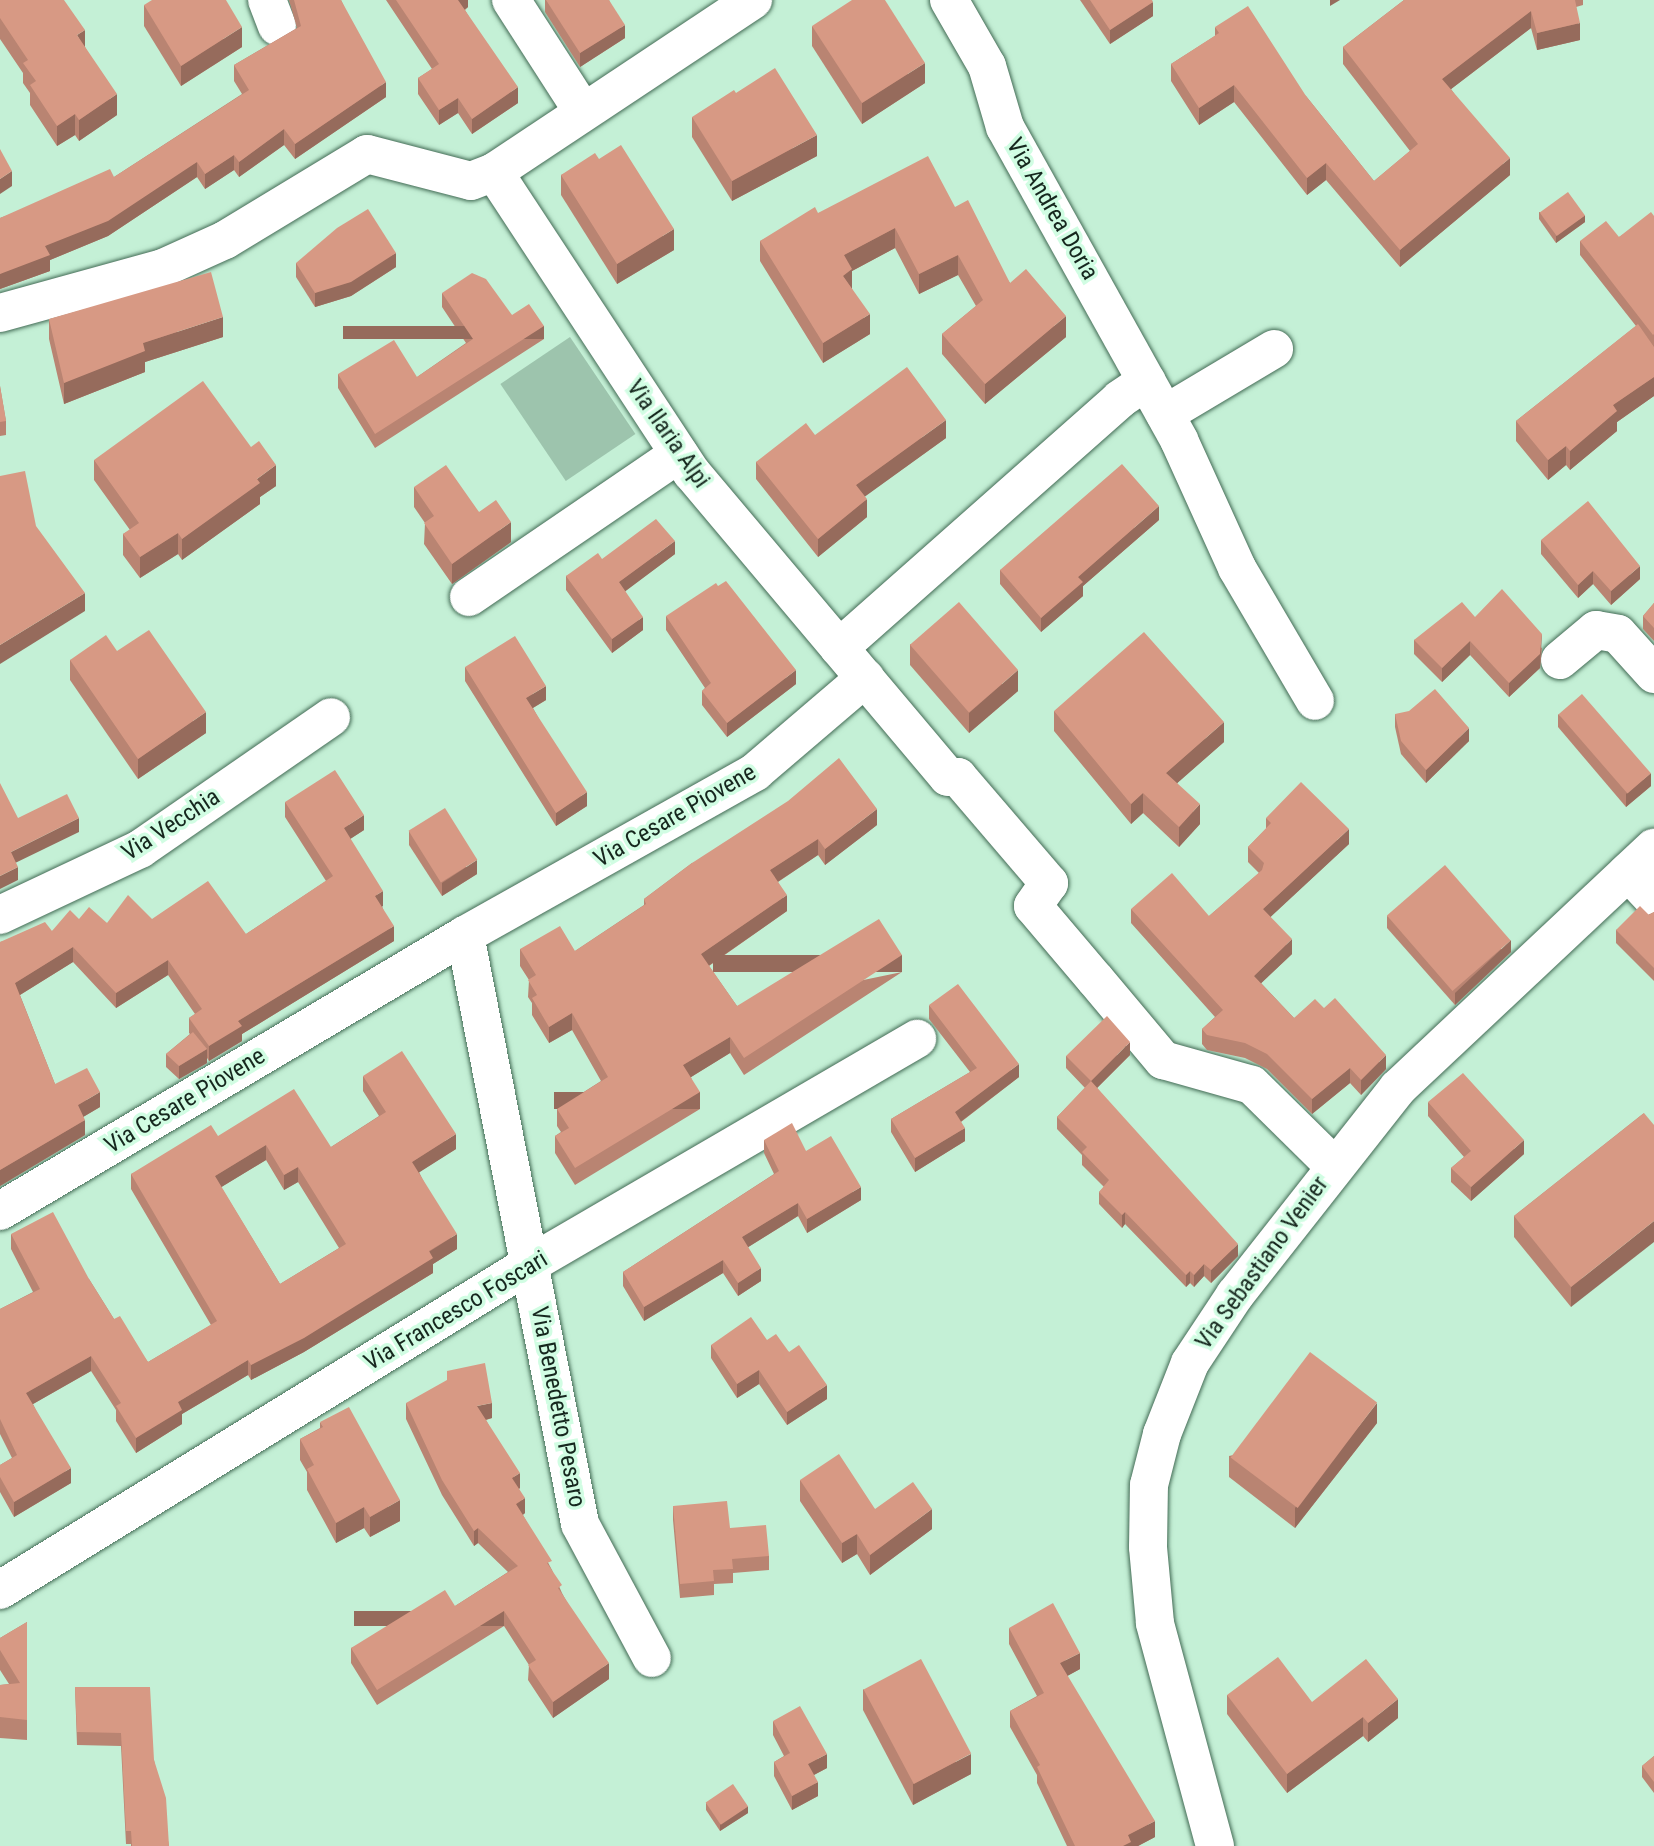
<!DOCTYPE html>
<style>
body{margin:0}
#map{position:relative;width:1654px;height:1846px;overflow:hidden;background:#c4f0d6;font-family:"Roboto Condensed",sans-serif}
div>[style]{position:absolute}
[style*='--x']{left:calc(var(--x)*1px);top:calc(var(--y)*1px);width:calc(var(--w)*1px);rotate:calc(var(--a)*1deg)}
.green>*{inset:0;background:#9dc4ad;transform-origin:0 0}
.roads{filter:drop-shadow(0 0 2px #436b55) drop-shadow(0 0 2px #436b55)}
.minor>*{height:38px;margin:-19px;padding:0 19px;transform-origin:19px;border-radius:19px;background:#fff}
.wall>*{inset:0;background:#b98472}
.shaded-wall>*{inset:0;background:#966b5c;transform-origin:0 0}
.building>*{inset:0;background:#d79984;transform-origin:0 0}
span{translate:-50% -50%;white-space:nowrap;text-align:center;line-height:1.15;-webkit-text-stroke:7px #d1fde3;paint-order:stroke}
.street-label{font-size:24px;color:#16271e}
</style>
<div id="map">
<div class="green">
<div style="left:570px;top:337px;width:117px;height:84px;rotate:56deg"></div>
</div>
<div class="roads">
<div class="minor">
<div style="--x:267;--y:0;--w:28;--a:69"></div>
<div style="--x:511;--y:0;--w:131;--a:57.2"></div>
<div style="--x:949;--y:0;--w:76;--a:60.1"></div>
<div style="--x:987;--y:66;--w:64;--a:73.6"></div>
<div style="--x:1005;--y:127;--w:358;--a:60.9"></div>
<div style="--x:1179;--y:440;--w:141;--a:65.6"></div>
<div style="--x:1237;--y:568;--w:154;--a:59.6"></div>
<div style="--x:494;--y:172;--w:360;--a:56.7"></div>
<div style="--x:692;--y:473;--w:397;--a:49.9"></div>
<div style="--x:948;--y:777;--w:10;--a:0"></div>
<div style="--x:958;--y:777;--w:140;--a:49.4"></div>
<div style="--x:1049;--y:883;--w:28;--a:125"></div>
<div style="--x:1033;--y:906;--w:96;--a:49.7"></div>
<div style="--x:1095;--y:979;--w:106;--a:50"></div>
<div style="--x:1163;--y:1060;--w:92;--a:15.7"></div>
<div style="--x:1252;--y:1085;--w:114;--a:44.6"></div>
<div style="--x:0;--y:313;--w:169;--a:-15.4"></div>
<div style="--x:163;--y:268;--w:68;--a:-24.3"></div>
<div style="--x:225;--y:240;--w:166;--a:-31.2"></div>
<div style="--x:367;--y:154;--w:107;--a:14.6"></div>
<div style="--x:471;--y:181;--w:25;--a:-21"></div>
<div style="--x:494;--y:172;--w:311;--a:-33.6"></div>
<div style="--x:1165;--y:414;--w:127;--a:-30.8"></div>
<div style="--x:469;--y:597;--w:254;--a:-34.3"></div>
<div style="--x:839;--y:648;--w:375;--a:-41.5"></div>
<div style="--x:1120;--y:399;--w:32;--a:-34"></div>
<div style="--x:1560;--y:660;--w:47;--a:-39.8"></div>
<div style="--x:1596;--y:630;--w:22;--a:10"></div>
<div style="--x:1618;--y:634;--w:54;--a:48"></div>
<div style="--x:1628;--y:872;--w:38;--a:47"></div>
<div style="--x:0;--y:915;--w:155;--a:-25.2"></div>
<div style="--x:140;--y:849;--w:232;--a:-34.6"></div>
<div style="--x:465;--y:935;--w:600;--a:78.95"></div>
<div style="--x:580;--y:1524;--w:152;--a:61.8"></div>
<div style="--x:0;--y:1211;--w:541;--a:-30.69"></div>
<div style="--x:465;--y:935;--w:333;--a:-29.3"></div>
<div style="--x:755;--y:772;--w:145;--a:-40.5"></div>
<div style="--x:0;--y:1590;--w:622;--a:-31.6"></div>
<div style="--x:530;--y:1264;--w:448;--a:-30.2"></div>
<div style="--x:1215;--y:1846;--w:231;--a:-105.1"></div>
<div style="--x:1155;--y:1623;--w:76;--a:-95.3"></div>
<div style="--x:1148;--y:1547;--w:62;--a:-89.1"></div>
<div style="--x:1149;--y:1485;--w:53;--a:-75.7"></div>
<div style="--x:1162;--y:1434;--w:76;--a:-68.5"></div>
<div style="--x:1190;--y:1363;--w:82;--a:-56.5"></div>
<div style="--x:1235;--y:1295;--w:263;--a:-51.8"></div>
<div style="--x:1398;--y:1088;--w:351;--a:-43.2"></div>
</div>
</div>
<div class="wall">
<div style="clip-path:polygon(0 0,85px 47px,117px 115px,79px 141px,75px 135px,57px 146px,30px 105px,30px 93px,23px 83px,23px 73px,0 39px)"></div>
<div style="clip-path:polygon(289px 0,341px 0,386px 97px,295px 159px,284px 145px,239px 177px,234px 170px,205px 189px,197px 177px,108px 236px,50px 260px,50px 271px,0 289px,0 218px,114px 177px,242px 94px,234px 81px,234px 65px,297px 28px)"></div>
<div style="clip-path:polygon(386px 0,468px 0,468px 7px,465px 10px,518px 103px,472px 134px,458px 113px,439px 125px,418px 94px,418px 78px,432px 69px)"></div>
<div style="clip-path:polygon(545px 0,609px 0,625px 38px,580px 67px,545px 12px)"></div>
<div style="clip-path:polygon(1080px 0,1152px 0,1153px 16px,1110px 44px)"></div>
<div style="clip-path:polygon(1404px 0,1583px 0,1583px 5px,1576px 7px,1580px 40px,1537px 50px,1531px 28px,1451px 89px,1510px 175px,1400px 267px,1326px 180px,1307px 195px,1234px 102px,1199px 125px,1171px 81px,1171px 64px,1215px 36px,1215px 27px,1306px 96px,1374px 181px,1410px 151px,1343px 64px,1343px 47px)"></div>
<div style="clip-path:polygon(144px 5px,242px 47px,181px 86px,144px 26px)"></div>
<div style="clip-path:polygon(812px 26px,925px 83px,862px 124px,812px 46px)"></div>
<div style="clip-path:polygon(692px 117px,817px 156px,732px 201px,692px 137px)"></div>
<div style="clip-path:polygon(599px 159px,674px 250px,617px 284px,561px 195px,561px 175px)"></div>
<div style="clip-path:polygon(955px 207px,1010px 283px,1066px 337px,985px 404px,942px 354px,942px 334px,976px 306px,958px 275px,919px 294px,895px 248px,852px 271px,852px 289px,870px 334px,823px 363px,760px 261px,760px 241px,818px 213px)"></div>
<div style="clip-path:polygon(1539px 212px,1585px 222px,1556px 243px,1539px 219px)"></div>
<div style="clip-path:polygon(1654px 216px,1654px 396px,1617px 422px,1617px 431px,1570px 470px,1566px 465px,1548px 480px,1516px 441px,1516px 421px,1636px 326px,1580px 255px,1580px 241px,1619px 237px)"></div>
<div style="clip-path:polygon(296px 263px,396px 267px,351px 296px,315px 307px,296px 277px)"></div>
<div style="clip-path:polygon(442px 293px,512px 315px,544px 339px,375px 448px,338px 388px,338px 374px,417px 377px,466px 343px,442px 307px)"></div>
<div style="clip-path:polygon(49px 319px,223px 337px,145px 362px,145px 372px,64px 404px,49px 339px)"></div>
<div style="clip-path:polygon(0 386px,6px 421px,6px 435px,0 436px)"></div>
<div style="clip-path:polygon(815px 435px,946px 438px,865px 496px,867px 517px,818px 557px,756px 479px,756px 462px)"></div>
<div style="clip-path:polygon(94px 460px,276px 486px,260px 497px,260px 504px,182px 560px,178px 554px,140px 578px,123px 555px,123px 534px,130px 530px,94px 480px)"></div>
<div style="clip-path:polygon(414px 487px,479px 512px,511px 542px,452px 584px,424px 544px,425px 523px,414px 507px)"></div>
<div style="clip-path:polygon(1159px 520px,1083px 586px,1083px 596px,1041px 632px,1000px 584px,1000px 570px)"></div>
<div style="clip-path:polygon(1541px 540px,1640px 579px,1611px 605px,1593px 584px,1578px 598px,1541px 554px)"></div>
<div style="clip-path:polygon(675px 554px,625px 591px,643px 630px,612px 653px,566px 590px,566px 576px,602px 559px)"></div>
<div style="clip-path:polygon(1654px 603px,1654px 641px,1643px 629px,1643px 616px)"></div>
<div style="clip-path:polygon(666px 616px,796px 684px,727px 737px,702px 705px,702px 691px,705px 688px,666px 630px)"></div>
<div style="clip-path:polygon(1475px 617px,1542px 648px,1540px 668px,1509px 697px,1470px 655px,1442px 682px,1414px 654px,1414px 640px)"></div>
<div style="clip-path:polygon(910px 644px,1018px 691px,969px 733px,910px 665px)"></div>
<div style="clip-path:polygon(117px 651px,206px 733px,138px 779px,70px 680px,70px 660px)"></div>
<div style="clip-path:polygon(465px 667px,546px 700px,533px 708px,587px 806px,556px 826px,465px 681px)"></div>
<div style="clip-path:polygon(1054px 711px,1224px 742px,1177px 783px,1200px 824px,1179px 847px,1143px 813px,1131px 824px,1054px 731px)"></div>
<div style="clip-path:polygon(1395px 714px,1469px 741px,1426px 783px,1401px 754px,1395px 727px)"></div>
<div style="clip-path:polygon(1558px 714px,1651px 786px,1626px 807px,1558px 727px)"></div>
<div style="clip-path:polygon(285px 802px,364px 830px,350px 839px,383px 906px,382px 906px,394px 941px,242px 1034px,242px 1041px,209px 1061px,207px 1058px,207px 1063px,179px 1079px,166px 1067px,166px 1054px,190px 1034px,189px 1033px,189px 1018px,195px 1014px,168px 975px,116px 1008px,73px 962px,20px 995px,55px 1084px,100px 1107px,83px 1117px,85px 1135px,0 1186px,0 942px,52px 931px,79px 919px,107px 923px,152px 919px,246px 934px,326px 881px,285px 817px)"></div>
<div style="clip-path:polygon(1266px 818px,1349px 844px,1270px 917px,1292px 954px,1261px 983px,1294px 1018px,1324px 1008px,1386px 1069px,1361px 1095px,1350px 1083px,1312px 1114px,1267px 1069px,1245px 1058px,1207px 1050px,1202px 1044px,1202px 1029px,1215px 1017px,1131px 923px,1131px 909px,1209px 916px,1259px 873px,1248px 862px,1248px 847px,1266px 829px)"></div>
<div style="clip-path:polygon(877px 825px,825px 865px,818px 855px,778px 882px,787px 911px,709px 966px,737px 1006px,902px 972px,744px 1075px,730px 1053px,691px 1077px,700px 1109px,575px 1185px,555px 1153px,555px 1136px,561px 1132px,557px 1126px,557px 1109px,601px 1081px,572px 1030px,549px 1043px,532px 1015px,532px 1003px,528px 997px,529px 980px,520px 966px,520px 949px,575px 951px,644px 905px,644px 899px,692px 863px)"></div>
<div style="clip-path:polygon(409px 831px,477px 874px,442px 896px,409px 845px)"></div>
<div style="clip-path:polygon(1654px 912px,1654px 981px,1616px 943px,1616px 930px)"></div>
<div style="clip-path:polygon(1387px 916px,1511px 952px,1455px 1005px,1387px 928px)"></div>
<div style="clip-path:polygon(929px 1005px,1019px 1077px,961px 1122px,965px 1141px,915px 1172px,891px 1132px,891px 1119px,970px 1072px,929px 1019px)"></div>
<div style="clip-path:polygon(1130px 1055px,1097px 1088px,1238px 1256px,1211px 1283px,1204px 1276px,1194px 1287px,1190px 1283px,1186px 1287px,1125px 1224px,1122px 1228px,1099px 1204px,1099px 1192px,1104px 1187px,1082px 1165px,1082px 1155px,1057px 1129px,1057px 1117px,1085px 1088px,1066px 1068px,1066px 1056px)"></div>
<div style="clip-path:polygon(evenodd,363px 1076px,456px 1149px,419px 1172px,457px 1249px,433px 1264px,433px 1273px,304px 1352px,251px 1380px,248px 1375px,182px 1414px,182px 1424px,136px 1453px,116px 1421px,116px 1410px,91px 1371px,33px 1404px,71px 1483px,14px 1517px,0 1492px,0 1465px,12px 1458px,0 1434px,0 1309px,33px 1292px,11px 1249px,11px 1234px,89px 1279px,114px 1319px,148px 1362px,211px 1325px,131px 1189px,131px 1174px,218px 1136px,331px 1147px,379px 1116px,363px 1091px,363px 1076px,266px 1160px,284px 1190px,298px 1182px,339px 1248px,280px 1284px,221px 1187px,266px 1160px)"></div>
<div style="clip-path:polygon(1428px 1102px,1524px 1154px,1471px 1201px,1451px 1182px,1451px 1168px,1464px 1157px,1428px 1116px)"></div>
<div style="clip-path:polygon(1644px 1113px,1571px 1307px,1514px 1237px,1514px 1216px)"></div>
<div style="clip-path:polygon(764px 1140px,806px 1151px,861px 1200px,807px 1233px,798px 1216px,748px 1247px,761px 1281px,738px 1296px,723px 1273px,644px 1321px,623px 1286px,623px 1272px,774px 1174px,764px 1153px)"></div>
<div style="clip-path:polygon(767px 1340px,789px 1352px,827px 1399px,787px 1425px,759px 1384px,737px 1398px,711px 1358px,711px 1345px)"></div>
<div style="clip-path:polygon(406px 1403px,492px 1418px,486px 1420px,520px 1488px,519px 1489px,525px 1513px,523px 1515px,552px 1570px,562px 1593px,609px 1679px,553px 1718px,528px 1680px,529px 1665px,504px 1626px,377px 1705px,351px 1663px,351px 1648px,455px 1606px,508px 1572px,478px 1543px,474px 1546px,442px 1495px,406px 1419px)"></div>
<div style="clip-path:polygon(320px 1422px,400px 1521px,370px 1537px,364px 1528px,336px 1543px,307px 1490px,307px 1472px,300px 1460px,300px 1439px,320px 1428px)"></div>
<div style="clip-path:polygon(1377px 1423px,1295px 1528px,1229px 1477px,1229px 1456px)"></div>
<div style="clip-path:polygon(800px 1480px,875px 1509px,932px 1529px,870px 1575px,857px 1554px,842px 1563px,800px 1501px)"></div>
<div style="clip-path:polygon(673px 1506px,730px 1528px,769px 1556px,769px 1570px,733px 1573px,733px 1583px,714px 1584px,714px 1595px,680px 1598px,673px 1520px)"></div>
<div style="clip-path:polygon(27px 1622px,27px 1740px,0 1738px,0 1685px,9px 1684px,0 1670px,0 1638px)"></div>
<div style="clip-path:polygon(1009px 1628px,1080px 1669px,1067px 1676px,1155px 1837px,1138px 1846px,1067px 1846px,1037px 1783px,1037px 1775px,1010px 1727px,1010px 1711px,1037px 1696px,1009px 1644px)"></div>
<div style="clip-path:polygon(75px 1687px,154px 1760px,169px 1846px,131px 1846px,131px 1844px,126px 1844px,121px 1746px,77px 1745px)"></div>
<div style="clip-path:polygon(863px 1689px,971px 1774px,913px 1805px,863px 1710px)"></div>
<div style="clip-path:polygon(1227px 1695px,1312px 1702px,1398px 1718px,1368px 1742px,1363px 1736px,1287px 1793px,1227px 1714px)"></div>
<div style="clip-path:polygon(773px 1721px,827px 1768px,814px 1775px,818px 1796px,792px 1810px,774px 1776px,774px 1762px,784px 1756px,773px 1735px)"></div>
<div style="clip-path:polygon(1654px 1756px,1654px 1793px,1642px 1777px,1642px 1766px)"></div>
<div style="clip-path:polygon(706px 1803px,748px 1813px,720px 1831px,706px 1810px)"></div>
</div>
<div class="shaded-wall">
<div style="clip-path:polygon(458px 0,468px 0,468px 7px,458px 14px)"></div>
<div style="clip-path:polygon(1330px 0,1340px 0,1330px 6px)"></div>
<div style="clip-path:polygon(1153px 2px,1153px 16px,1110px 44px,1110px 30px)"></div>
<div style="clip-path:polygon(1531px 11px,1531px 28px,1442px 96px,1442px 79px)"></div>
<div style="clip-path:polygon(1580px 23px,1580px 40px,1537px 50px,1537px 33px)"></div>
<div style="clip-path:polygon(625px 25px,625px 38px,580px 67px,580px 53px)"></div>
<div style="clip-path:polygon(242px 27px,242px 47px,181px 86px,181px 66px)"></div>
<div style="clip-path:polygon(85px 30px,85px 50px,77px 35px)"></div>
<div style="clip-path:polygon(925px 63px,925px 83px,862px 124px,862px 103px)"></div>
<div style="clip-path:polygon(386px 82px,386px 97px,295px 159px,295px 144px)"></div>
<div style="clip-path:polygon(1234px 85px,1234px 102px,1199px 125px,1199px 108px)"></div>
<div style="clip-path:polygon(518px 87px,518px 103px,472px 134px,472px 119px)"></div>
<div style="clip-path:polygon(117px 94px,117px 115px,79px 141px,79px 120px)"></div>
<div style="clip-path:polygon(458px 98px,458px 113px,439px 125px,439px 110px)"></div>
<div style="clip-path:polygon(75px 114px,75px 135px,57px 146px,57px 126px)"></div>
<div style="clip-path:polygon(284px 129px,284px 145px,239px 177px,239px 162px)"></div>
<div style="clip-path:polygon(817px 135px,817px 156px,732px 201px,732px 181px)"></div>
<div style="clip-path:polygon(234px 155px,234px 170px,205px 189px,205px 174px)"></div>
<div style="clip-path:polygon(1510px 158px,1510px 175px,1400px 267px,1400px 250px)"></div>
<div style="clip-path:polygon(197px 162px,197px 177px,108px 236px,50px 260px,50px 271px,0 289px,0 274px,45px 246px)"></div>
<div style="clip-path:polygon(1326px 163px,1326px 180px,1307px 195px,1307px 178px)"></div>
<div style="clip-path:polygon(12px 171px,12px 186px,0 194px,0 179px)"></div>
<div style="clip-path:polygon(1585px 215px,1585px 222px,1556px 243px,1556px 236px)"></div>
<div style="clip-path:polygon(895px 228px,895px 248px,852px 271px,852px 289px,843px 276px,844px 255px)"></div>
<div style="clip-path:polygon(674px 229px,674px 250px,617px 284px,617px 264px)"></div>
<div style="clip-path:polygon(396px 253px,396px 267px,351px 296px,315px 307px,315px 293px)"></div>
<div style="clip-path:polygon(958px 255px,958px 275px,919px 294px,919px 274px)"></div>
<div style="clip-path:polygon(870px 314px,870px 334px,823px 363px,823px 343px)"></div>
<div style="clip-path:polygon(1066px 316px,1066px 337px,985px 404px,985px 384px)"></div>
<div style="clip-path:polygon(223px 317px,223px 337px,145px 362px,145px 372px,64px 404px,64px 383px,143px 343px)"></div>
<div style="left:544px;top:326px;width:13px;height:201px;rotate:90deg"></div>
<div style="clip-path:polygon(1654px 377px,1654px 396px,1617px 422px,1617px 431px,1570px 470px,1570px 451px,1613px 405px)"></div>
<div style="clip-path:polygon(946px 420px,946px 438px,856px 503px,856px 485px)"></div>
<div style="clip-path:polygon(1566px 446px,1566px 465px,1548px 480px,1548px 460px)"></div>
<div style="clip-path:polygon(276px 465px,276px 486px,260px 497px,260px 504px,182px 560px,182px 539px,257px 479px)"></div>
<div style="clip-path:polygon(867px 499px,867px 517px,818px 557px,818px 539px)"></div>
<div style="clip-path:polygon(1159px 506px,1159px 520px,1083px 586px,1083px 596px,1041px 632px,1041px 618px,1078px 577px)"></div>
<div style="clip-path:polygon(511px 522px,511px 542px,452px 584px,452px 564px)"></div>
<div style="clip-path:polygon(178px 533px,178px 554px,140px 578px,140px 557px)"></div>
<div style="clip-path:polygon(675px 541px,675px 554px,619px 596px,619px 582px)"></div>
<div style="clip-path:polygon(1640px 566px,1640px 579px,1611px 605px,1611px 591px)"></div>
<div style="clip-path:polygon(1593px 571px,1593px 584px,1578px 598px,1578px 585px)"></div>
<div style="clip-path:polygon(85px 593px,85px 611px,0 664px,0 645px)"></div>
<div style="clip-path:polygon(643px 617px,643px 630px,612px 653px,612px 639px)"></div>
<div style="clip-path:polygon(1542px 634px,1540px 668px,1509px 697px,1509px 683px)"></div>
<div style="clip-path:polygon(1470px 641px,1470px 655px,1442px 682px,1442px 668px)"></div>
<div style="clip-path:polygon(796px 670px,796px 684px,727px 737px,727px 723px)"></div>
<div style="clip-path:polygon(1018px 670px,1018px 691px,969px 733px,969px 713px)"></div>
<div style="clip-path:polygon(546px 686px,546px 700px,526px 712px,526px 698px)"></div>
<div style="clip-path:polygon(206px 712px,206px 733px,138px 779px,138px 759px)"></div>
<div style="clip-path:polygon(1224px 722px,1224px 742px,1166px 793px,1166px 773px)"></div>
<div style="clip-path:polygon(1469px 728px,1469px 741px,1426px 783px,1426px 770px)"></div>
<div style="clip-path:polygon(1651px 773px,1651px 786px,1626px 807px,1626px 794px)"></div>
<div style="clip-path:polygon(587px 792px,587px 806px,556px 826px,556px 813px)"></div>
<div style="clip-path:polygon(1143px 793px,1143px 813px,1131px 824px,1131px 804px)"></div>
<div style="clip-path:polygon(1200px 804px,1200px 824px,1179px 847px,1179px 827px)"></div>
<div style="clip-path:polygon(877px 809px,877px 825px,825px 865px,825px 849px)"></div>
<div style="clip-path:polygon(364px 815px,364px 830px,344px 843px,344px 828px)"></div>
<div style="clip-path:polygon(79px 818px,79px 832px,11px 865px,11px 852px)"></div>
<div style="clip-path:polygon(1349px 829px,1349px 844px,1263px 924px,1263px 909px)"></div>
<div style="clip-path:polygon(818px 839px,818px 855px,770px 887px,770px 870px)"></div>
<div style="clip-path:polygon(477px 860px,477px 874px,442px 896px,442px 883px)"></div>
<div style="clip-path:polygon(18px 867px,18px 880px,0 889px,0 876px)"></div>
<div style="clip-path:polygon(383px 891px,383px 906px,375px 911px,375px 896px)"></div>
<div style="clip-path:polygon(787px 895px,787px 911px,701px 971px,701px 954px)"></div>
<div style="clip-path:polygon(394px 926px,394px 941px,242px 1034px,242px 1041px,209px 1061px,209px 1046px,238px 1021px)"></div>
<div style="clip-path:polygon(1292px 939px,1292px 954px,1254px 990px,1254px 976px)"></div>
<div style="clip-path:polygon(1511px 940px,1511px 952px,1455px 1005px,1455px 993px)"></div>
<div style="clip-path:polygon(73px 947px,73px 962px,15px 998px,15px 983px)"></div>
<div style="left:902px;top:955px;width:17px;height:189px;rotate:90deg"></div>
<div style="clip-path:polygon(168px 960px,168px 975px,116px 1008px,116px 993px)"></div>
<div style="clip-path:polygon(572px 1013px,572px 1030px,549px 1043px,549px 1027px)"></div>
<div style="clip-path:polygon(730px 1037px,730px 1053px,683px 1082px,683px 1065px)"></div>
<div style="clip-path:polygon(1130px 1042px,1130px 1055px,1091px 1094px,1091px 1081px)"></div>
<div style="clip-path:polygon(207px 1049px,207px 1063px,179px 1079px,179px 1066px)"></div>
<div style="clip-path:polygon(1386px 1055px,1386px 1069px,1361px 1095px,1361px 1080px)"></div>
<div style="clip-path:polygon(1019px 1064px,1019px 1077px,955px 1126px,955px 1112px)"></div>
<div style="clip-path:polygon(1350px 1068px,1350px 1083px,1312px 1114px,1312px 1099px)"></div>
<div style="clip-path:polygon(100px 1092px,100px 1107px,78px 1120px,78px 1105px)"></div>
<div style="left:700px;top:1092px;width:17px;height:146px;rotate:90deg"></div>
<div style="clip-path:polygon(85px 1120px,85px 1135px,0 1186px,0 1170px)"></div>
<div style="clip-path:polygon(965px 1128px,965px 1141px,915px 1172px,915px 1158px)"></div>
<div style="clip-path:polygon(456px 1134px,456px 1149px,412px 1177px,412px 1162px)"></div>
<div style="clip-path:polygon(1524px 1140px,1524px 1154px,1471px 1201px,1471px 1187px)"></div>
<div style="clip-path:polygon(266px 1145px,266px 1160px,215px 1191px,215px 1176px)"></div>
<div style="clip-path:polygon(298px 1167px,298px 1182px,284px 1190px,284px 1175px)"></div>
<div style="clip-path:polygon(861px 1187px,861px 1200px,807px 1233px,807px 1219px)"></div>
<div style="clip-path:polygon(798px 1203px,798px 1216px,742px 1251px,742px 1237px)"></div>
<div style="clip-path:polygon(1125px 1212px,1125px 1224px,1122px 1228px,1122px 1215px)"></div>
<div style="clip-path:polygon(1654px 1221px,1654px 1242px,1571px 1307px,1571px 1287px)"></div>
<div style="clip-path:polygon(457px 1234px,457px 1249px,433px 1264px,433px 1273px,304px 1352px,251px 1380px,251px 1365px)"></div>
<div style="clip-path:polygon(1238px 1244px,1238px 1256px,1211px 1283px,1211px 1270px)"></div>
<div style="clip-path:polygon(723px 1260px,723px 1273px,644px 1321px,644px 1307px)"></div>
<div style="clip-path:polygon(1204px 1264px,1204px 1276px,1194px 1287px,1194px 1275px)"></div>
<div style="clip-path:polygon(761px 1268px,761px 1281px,738px 1296px,738px 1283px)"></div>
<div style="clip-path:polygon(1190px 1271px,1190px 1283px,1186px 1287px,1186px 1275px)"></div>
<div style="clip-path:polygon(91px 1356px,91px 1371px,26px 1408px,26px 1393px)"></div>
<div style="clip-path:polygon(248px 1360px,248px 1375px,182px 1414px,182px 1424px,136px 1453px,136px 1438px,178px 1402px)"></div>
<div style="clip-path:polygon(759px 1370px,759px 1384px,737px 1398px,737px 1384px)"></div>
<div style="clip-path:polygon(827px 1385px,827px 1399px,787px 1425px,787px 1412px)"></div>
<div style="clip-path:polygon(492px 1403px,492px 1418px,477px 1422px,477px 1406px)"></div>
<div style="clip-path:polygon(1377px 1403px,1377px 1423px,1295px 1528px,1295px 1508px)"></div>
<div style="clip-path:polygon(71px 1468px,71px 1483px,14px 1517px,14px 1502px)"></div>
<div style="clip-path:polygon(520px 1473px,520px 1488px,512px 1493px,512px 1478px)"></div>
<div style="clip-path:polygon(525px 1498px,525px 1513px,516px 1519px,516px 1504px)"></div>
<div style="clip-path:polygon(400px 1500px,400px 1521px,370px 1537px,370px 1517px)"></div>
<div style="clip-path:polygon(364px 1507px,364px 1528px,336px 1543px,336px 1523px)"></div>
<div style="clip-path:polygon(932px 1509px,932px 1529px,870px 1575px,870px 1555px)"></div>
<div style="clip-path:polygon(478px 1528px,478px 1543px,474px 1546px,474px 1531px)"></div>
<div style="clip-path:polygon(857px 1534px,857px 1554px,842px 1563px,842px 1543px)"></div>
<div style="left:504px;top:1611px;width:15px;height:150px;rotate:90deg"></div>
<div style="clip-path:polygon(1080px 1653px,1080px 1669px,1060px 1680px,1060px 1663px)"></div>
<div style="clip-path:polygon(609px 1663px,609px 1679px,553px 1718px,553px 1702px)"></div>
<div style="clip-path:polygon(1398px 1699px,1398px 1718px,1368px 1742px,1368px 1723px)"></div>
<div style="clip-path:polygon(1363px 1717px,1363px 1736px,1287px 1793px,1287px 1774px)"></div>
<div style="clip-path:polygon(827px 1754px,827px 1768px,808px 1778px,808px 1764px)"></div>
<div style="clip-path:polygon(971px 1754px,971px 1774px,913px 1805px,913px 1784px)"></div>
<div style="clip-path:polygon(818px 1782px,818px 1796px,792px 1810px,792px 1796px)"></div>
<div style="clip-path:polygon(748px 1806px,748px 1813px,720px 1831px,720px 1824px)"></div>
<div style="clip-path:polygon(1155px 1821px,1155px 1837px,1138px 1846px,1123px 1846px,1128px 1835px)"></div>
</div>
<div class="building">
<div style="clip-path:polygon(0 0,64px 0,85px 30px,77px 35px,117px 94px,79px 120px,75px 114px,57px 126px,30px 85px,36px 81px,23px 63px,28px 60px,0 18px)"></div>
<div style="clip-path:polygon(152px 0,226px 0,242px 27px,181px 66px,144px 5px)"></div>
<div style="clip-path:polygon(294px 0,341px 0,386px 82px,295px 144px,284px 129px,239px 162px,234px 155px,205px 174px,197px 162px,108px 221px,45px 246px,50px 255px,0 274px,0 218px,110px 169px,114px 177px,249px 90px,234px 65px,301px 26px)"></div>
<div style="clip-path:polygon(396px 0,458px 0,518px 87px,472px 119px,458px 98px,439px 110px,418px 78px,439px 64px)"></div>
<div style="clip-path:polygon(546px 0,609px 0,625px 25px,580px 53px)"></div>
<div style="clip-path:polygon(852px 0,885px 0,925px 63px,862px 103px,812px 26px)"></div>
<div style="clip-path:polygon(1090px 0,1152px 0,1153px 2px,1110px 30px)"></div>
<div style="clip-path:polygon(1404px 0,1575px 0,1580px 23px,1537px 33px,1531px 11px,1442px 79px,1510px 158px,1400px 250px,1326px 163px,1307px 178px,1234px 85px,1199px 108px,1171px 64px,1219px 33px,1215px 27px,1248px 6px,1306px 96px,1374px 181px,1418px 144px,1343px 47px)"></div>
<div style="clip-path:polygon(775px 68px,817px 135px,732px 181px,692px 117px,734px 90px,736px 93px)"></div>
<div style="clip-path:polygon(621px 145px,674px 229px,617px 264px,561px 175px,595px 153px,599px 159px)"></div>
<div style="clip-path:polygon(0 149px,12px 171px,0 179px)"></div>
<div style="clip-path:polygon(928px 156px,955px 207px,968px 200px,1010px 283px,1026px 269px,1066px 316px,985px 384px,942px 334px,983px 300px,958px 255px,919px 274px,895px 228px,844px 255px,852px 269px,843px 276px,870px 314px,823px 343px,760px 241px,815px 207px,818px 213px)"></div>
<div style="left:1568px;top:192px;width:29px;height:35px;rotate:54deg"></div>
<div style="clip-path:polygon(368px 209px,396px 253px,351px 282px,315px 293px,296px 263px,337px 228px)"></div>
<div style="clip-path:polygon(1651px 212px,1654px 216px,1654px 334px,1653px 335px,1580px 241px,1606px 221px,1619px 237px)"></div>
<div style="clip-path:polygon(211px 272px,223px 317px,143px 343px,145px 351px,64px 383px,49px 319px)"></div>
<div style="clip-path:polygon(472px 273px,486px 279px,512px 315px,529px 304px,544px 326px,375px 434px,338px 374px,394px 340px,417px 377px,473px 339px,442px 293px)"></div>
<div style="clip-path:polygon(1638px 324px,1654px 347px,1654px 377px,1613px 405px,1617px 411px,1570px 451px,1566px 446px,1548px 460px,1516px 421px)"></div>
<div style="clip-path:polygon(907px 367px,946px 420px,856px 485px,867px 499px,818px 539px,756px 462px,806px 423px,815px 435px)"></div>
<div style="clip-path:polygon(203px 381px,251px 447px,259px 441px,276px 465px,257px 479px,260px 483px,182px 539px,178px 533px,140px 557px,123px 534px,139px 523px,94px 460px)"></div>
<div style="clip-path:polygon(0 386px,6px 421px,0 422px)"></div>
<div style="clip-path:polygon(1122px 464px,1159px 506px,1078px 577px,1083px 582px,1041px 618px,1000px 570px)"></div>
<div style="clip-path:polygon(446px 465px,479px 512px,496px 500px,511px 522px,452px 564px,424px 523px,434px 516px,414px 487px)"></div>
<div style="clip-path:polygon(25px 471px,36px 526px,85px 593px,0 645px,0 476px)"></div>
<div style="clip-path:polygon(1588px 501px,1640px 566px,1611px 591px,1593px 571px,1578px 585px,1541px 540px)"></div>
<div style="clip-path:polygon(656px 519px,675px 541px,619px 582px,643px 617px,612px 639px,566px 576px,598px 553px,602px 559px)"></div>
<div style="clip-path:polygon(726px 581px,796px 670px,727px 723px,702px 691px,711px 683px,666px 616px,716px 583px,718px 586px)"></div>
<div style="clip-path:polygon(1502px 589px,1542px 634px,1540px 654px,1509px 683px,1470px 641px,1442px 668px,1414px 640px,1462px 602px,1475px 617px)"></div>
<div style="left:959px;top:602px;width:90px;height:65px;rotate:49deg"></div>
<div style="clip-path:polygon(1654px 603px,1654px 628px,1643px 616px)"></div>
<div style="clip-path:polygon(149px 630px,206px 712px,138px 759px,70px 660px,106px 635px,117px 651px)"></div>
<div style="clip-path:polygon(1144px 632px,1224px 722px,1166px 773px,1200px 804px,1179px 827px,1143px 793px,1131px 804px,1054px 711px)"></div>
<div style="clip-path:polygon(515px 636px,546px 686px,526px 698px,587px 792px,556px 813px,465px 667px)"></div>
<div style="clip-path:polygon(1435px 689px,1469px 728px,1426px 770px,1401px 741px,1395px 714px,1409px 711px)"></div>
<div style="left:1582px;top:694px;width:105px;height:31px;rotate:49deg"></div>
<div style="clip-path:polygon(839px 758px,877px 809px,825px 849px,818px 839px,770px 870px,787px 895px,701px 954px,737px 1006px,879px 919px,902px 955px,744px 1058px,730px 1037px,683px 1065px,700px 1092px,575px 1168px,555px 1136px,569px 1128px,557px 1109px,608px 1077px,572px 1013px,549px 1027px,532px 998px,537px 995px,528px 980px,536px 975px,520px 949px,560px 926px,575px 951px,646px 904px,644px 899px,692px 863px,788px 801px)"></div>
<div style="clip-path:polygon(335px 770px,364px 815px,344px 828px,383px 891px,375px 896px,394px 926px,238px 1021px,242px 1026px,209px 1046px,189px 1018px,202px 1009px,168px 960px,116px 993px,73px 947px,15px 983px,55px 1084px,87px 1068px,100px 1092px,78px 1105px,85px 1120px,0 1170px,0 942px,45px 922px,52px 931px,70px 910px,79px 919px,89px 907px,107px 923px,128px 895px,152px 919px,208px 881px,246px 934px,333px 876px,285px 802px)"></div>
<div style="clip-path:polygon(1301px 782px,1349px 829px,1263px 909px,1292px 939px,1254px 976px,1294px 1018px,1315px 999px,1324px 1008px,1335px 998px,1386px 1055px,1361px 1080px,1350px 1068px,1312px 1099px,1267px 1054px,1245px 1043px,1207px 1035px,1202px 1029px,1223px 1010px,1131px 909px,1172px 873px,1209px 916px,1262px 870px,1264px 863px,1248px 847px,1271px 823px,1266px 818px)"></div>
<div style="clip-path:polygon(0 783px,18px 818px,67px 794px,79px 818px,11px 852px,18px 867px,0 876px)"></div>
<div style="left:445px;top:808px;width:61px;height:43px;rotate:58deg"></div>
<div style="left:1445px;top:865px;width:100px;height:77px;rotate:49deg"></div>
<div style="clip-path:polygon(1640px 906px,1649px 915px,1654px 912px,1654px 968px,1616px 930px)"></div>
<div style="clip-path:polygon(958px 984px,1019px 1064px,955px 1112px,965px 1128px,915px 1158px,891px 1119px,977px 1068px,929px 1005px)"></div>
<div style="clip-path:polygon(1107px 1016px,1130px 1042px,1091px 1081px,1238px 1244px,1211px 1270px,1204px 1264px,1194px 1275px,1190px 1271px,1186px 1275px,1125px 1212px,1122px 1215px,1099px 1192px,1109px 1180px,1082px 1152px,1087px 1147px,1057px 1117px,1091px 1081px,1066px 1056px)"></div>
<div style="clip-path:polygon(193px 1032px,207px 1049px,179px 1066px,166px 1054px)"></div>
<div style="clip-path:polygon(evenodd,402px 1051px,456px 1134px,412px 1162px,457px 1234px,429px 1251px,433px 1258px,304px 1338px,251px 1365px,248px 1360px,178px 1402px,182px 1410px,136px 1438px,116px 1406px,121px 1403px,91px 1356px,26px 1393px,71px 1468px,14px 1502px,0 1477px,0 1465px,17px 1455px,0 1419px,0 1309px,40px 1289px,11px 1234px,53px 1212px,89px 1279px,114px 1319px,120px 1316px,148px 1362px,217px 1321px,131px 1174px,211px 1125px,218px 1136px,294px 1089px,331px 1147px,386px 1112px,363px 1076px,402px 1051px,266px 1145px,284px 1175px,298px 1167px,346px 1244px,280px 1284px,215px 1176px,266px 1145px)"></div>
<div style="clip-path:polygon(1463px 1073px,1524px 1140px,1471px 1187px,1451px 1168px,1471px 1151px,1428px 1102px)"></div>
<div style="clip-path:polygon(1644px 1113px,1654px 1125px,1654px 1221px,1571px 1287px,1514px 1216px)"></div>
<div style="clip-path:polygon(792px 1123px,806px 1151px,831px 1136px,861px 1187px,807px 1219px,798px 1203px,742px 1237px,761px 1268px,738px 1283px,723px 1260px,644px 1307px,623px 1272px,779px 1171px,764px 1140px)"></div>
<div style="clip-path:polygon(751px 1317px,767px 1340px,776px 1334px,789px 1352px,799px 1345px,827px 1385px,787px 1412px,759px 1370px,737px 1384px,711px 1345px)"></div>
<div style="left:1310px;top:1352px;width:84px;height:132px;rotate:37deg"></div>
<div style="clip-path:polygon(485px 1363px,492px 1403px,477px 1406px,520px 1473px,512px 1478px,525px 1498px,516px 1504px,552px 1561px,547px 1563px,562px 1585px,558px 1588px,609px 1663px,553px 1702px,528px 1665px,536px 1660px,504px 1611px,377px 1690px,351px 1648px,445px 1590px,455px 1606px,518px 1566px,478px 1528px,474px 1531px,442px 1480px,406px 1403px,447px 1380px,447px 1371px)"></div>
<div style="clip-path:polygon(349px 1407px,400px 1500px,370px 1517px,364px 1507px,336px 1523px,307px 1469px,314px 1465px,300px 1439px,323px 1427px,320px 1422px)"></div>
<div style="clip-path:polygon(839px 1454px,875px 1509px,913px 1482px,932px 1509px,870px 1555px,857px 1534px,842px 1543px,800px 1480px)"></div>
<div style="clip-path:polygon(727px 1501px,730px 1528px,766px 1525px,769px 1556px,732px 1559px,733px 1569px,713px 1570px,714px 1581px,680px 1584px,673px 1506px)"></div>
<div style="clip-path:polygon(1053px 1603px,1080px 1653px,1060px 1663px,1155px 1821px,1128px 1835px,1131px 1842px,1123px 1846px,1075px 1846px,1037px 1767px,1040px 1765px,1010px 1711px,1044px 1693px,1009px 1628px)"></div>
<div style="clip-path:polygon(27px 1622px,27px 1720px,0 1717px,0 1685px,20px 1683px,0 1650px,0 1638px)"></div>
<div style="clip-path:polygon(1278px 1657px,1312px 1702px,1366px 1659px,1398px 1699px,1368px 1723px,1363px 1717px,1287px 1774px,1227px 1695px)"></div>
<div style="left:921px;top:1659px;width:107px;height:65px;rotate:62deg"></div>
<div style="clip-path:polygon(75px 1687px,150px 1687px,154px 1760px,166px 1798px,169px 1846px,132px 1846px,131px 1831px,126px 1831px,121px 1733px,77px 1732px)"></div>
<div style="clip-path:polygon(800px 1706px,827px 1754px,808px 1764px,818px 1782px,792px 1796px,774px 1762px,790px 1753px,773px 1721px)"></div>
<div style="clip-path:polygon(1654px 1756px,1654px 1782px,1642px 1766px)"></div>
<div style="left:733px;top:1784px;width:27px;height:33px;rotate:56deg"></div>
</div>
<div class="street-label">
<span style="left:1052px;top:209px;rotate:60deg">Via Andrea Doria</span>
<span style="left:668px;top:434px;rotate:55deg">Via Ilaria Alpi</span>
<span style="left:675px;top:816px;rotate:-30deg">Via Cesare Piovene</span>
<span style="left:171px;top:825px;rotate:-33deg">Via Vecchia</span>
<span style="left:185px;top:1101px;rotate:-31deg">Via Cesare Piovene</span>
<span style="left:1262px;top:1263px;rotate:-54deg">Via Sebastiano Venier</span>
<span style="left:456px;top:1311px;rotate:-31deg">Via Francesco Foscari</span>
<span style="left:558px;top:1407px;rotate:79deg">Via Benedetto Pesaro</span>
</div>
</div>
